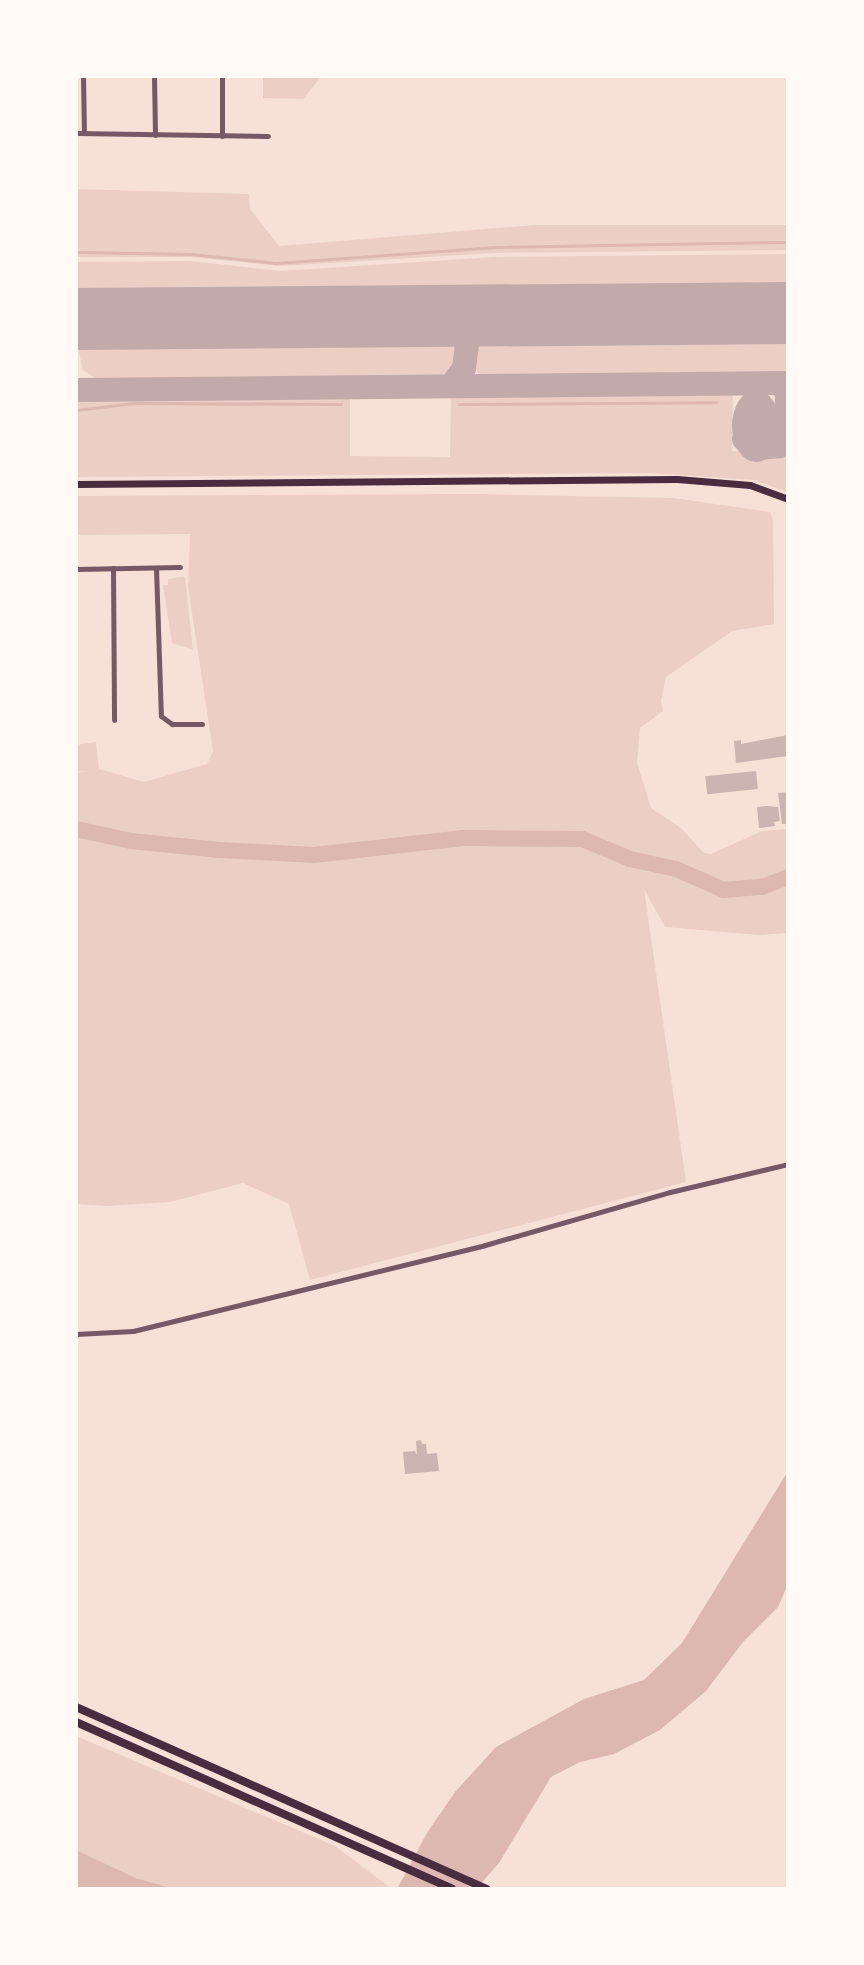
<!DOCTYPE html>
<style>
body{margin:0}
#map{position:relative;width:864px;height:1965px;overflow:hidden;background:#f7e1d7;font-family:Helvetica,sans-serif}
div>[style]{position:absolute}
[style*='--x']{left:calc(var(--x)*1px);top:calc(var(--y)*1px);width:calc(var(--w)*1px);rotate:calc(var(--a)*1deg)}
.green>*{inset:0;background:#ebcfc5}
.water>*{inset:0;background:#dcb8b0}
.stream>*{height:3px;margin:-1.5px;padding:0 1.5px;transform-origin:1.5px;border-radius:1.5px;background:#dcb8b0}
.river>*{height:16px;margin:-8px;padding:0 8px;transform-origin:8px;border-radius:8px;background:#dcb8b0}
.taxiway>*{height:24px;margin:-12px;padding:0 12px;transform-origin:12px;border-radius:12px;background:#c3aaaa}
.taxiway>.ring{margin:-12px;padding:0;box-sizing:content-box;background:none;border:24px solid #c3aaaa;border-radius:50%}
.runway>*{height:62px;margin:-31px;padding:0 31px;transform-origin:31px;border-radius:31px;background:#c3aaaa}
.building>*{inset:0;background:#ccb4b1;transform-origin:0 0}
.minor>*{height:5px;margin:-2.5px;padding:0 2.5px;transform-origin:2.5px;border-radius:2.5px;background:#755966}
.secondary>*{height:7px;margin:-3.5px;padding:0 3.5px;transform-origin:3.5px;border-radius:3.5px;background:#4a2c40}
.trunk>*{height:8px;margin:-4px;padding:0 4px;transform-origin:4px;border-radius:4px;background:#4a2c40}
span{translate:-50% -50%;white-space:nowrap;text-align:center;line-height:1.15;-webkit-text-stroke:7px #fffaf5;paint-order:stroke}
.frame{position:absolute;inset:0;border:78px solid #fffaf5;pointer-events:none}
</style>
<div id="map">
<div class="green">
<div style="clip-path:polygon(263px 76px,322px 76px,303px 99px,263px 98px)"></div>
<div style="clip-path:polygon(76px 189px,249px 194px,250px 209px,279px 246px,536px 225px,788px 225px,788px 250px,494px 253px,280px 266px,191px 257px,76px 257px)"></div>
<div style="clip-path:polygon(788px 254px,788px 293px,76px 298px,76px 262px,191px 261px,280px 271px,494px 257px)"></div>
<div style="clip-path:polygon(788px 333px,788px 376px,481px 378px,472px 364px,472px 345px,482px 335px)"></div>
<div style="clip-path:polygon(448px 334px,458px 342px,456px 369px,448px 378px,99px 381px,83px 370px,76px 341px,78px 337px)"></div>
<div style="clip-path:polygon(733px 391px,732px 451px,767px 452px,788px 457px,788px 492px,753px 480px,649px 473px,76px 477px,76px 397px,350px 395px,350px 456px,450px 457px,451px 395px)"></div>
<div style="clip-path:polygon(476px 494px,674px 498px,770px 512px,773px 521px,774px 624px,732px 631px,666px 677px,661px 701px,663px 711px,640px 728px,637px 763px,651px 808px,681px 828px,704px 853px,711px 854px,762px 831px,788px 829px,788px 933px,759px 935px,665px 927px,644px 889px,686px 1182px,310px 1280px,289px 1204px,243px 1183px,170px 1202px,107px 1206px,76px 1204px,76px 773px,86px 771px,76px 772px,76px 745px,96px 742px,99px 769px,144px 782px,207px 764px,213px 751px,188px 587px,190px 534px,76px 535px,76px 496px)"></div>
<div style="clip-path:polygon(180px 577px,185px 577px,193px 650px,172px 643px,163px 585px,168px 585px,168px 579px)"></div>
<div style="clip-path:polygon(76px 1736px,335px 1846px,392px 1889px,175px 1889px,136px 1878px,76px 1850px)"></div>
</div>
<div class="water">
<div style="clip-path:polygon(788px 1471px,788px 1584px,778px 1607px,743px 1642px,706px 1691px,660px 1730px,614px 1754px,580px 1762px,551px 1777px,499px 1863px,476px 1889px,397px 1889px,427px 1833px,455px 1792px,496px 1747px,584px 1699px,644px 1680px,682px 1643px)"></div>
<div style="clip-path:polygon(76px 1850px,136px 1878px,175px 1889px,76px 1889px)"></div>
</div>
<div class="stream">
<div style="--x:76;--y:252;--w:115;--a:1"></div>
<div style="--x:191;--y:254;--w:85;--a:6"></div>
<div style="--x:276;--y:263;--w:220;--a:-4.2"></div>
<div style="--x:495;--y:247;--w:293;--a:-1"></div>
<div style="--x:459;--y:404;--w:257;--a:-0.4"></div>
<div style="--x:76;--y:410;--w:59;--a:-6.8"></div>
<div style="--x:135;--y:403;--w:206;--a:0.3"></div>
</div>
<div class="river">
<div style="--x:76;--y:829;--w:56;--a:12.3"></div>
<div style="--x:131;--y:841;--w:89;--a:5.8"></div>
<div style="--x:220;--y:850;--w:94;--a:3"></div>
<div style="--x:314;--y:855;--w:150;--a:-6.5"></div>
<div style="--x:463;--y:838;--w:119;--a:0.5"></div>
<div style="--x:582;--y:839;--w:52;--a:22.6"></div>
<div style="--x:630;--y:859;--w:47;--a:12.3"></div>
<div style="--x:676;--y:869;--w:52;--a:23.6"></div>
<div style="--x:724;--y:890;--w:38;--a:-5"></div>
<div style="--x:762;--y:887;--w:28;--a:-21"></div>
</div>
<div class="taxiway">
<div style="--x:448;--y:316;--w:19;--a:36"></div>
<div style="--x:463;--y:327;--w:9;--a:72"></div>
<div style="--x:76;--y:327;--w:18;--a:-27"></div>
<div style="--x:451;--y:386;--w:22;--a:-54"></div>
<div style="--x:464;--y:368;--w:40;--a:-82.9"></div>
<div style="--x:469;--y:328;--w:23;--a:-34"></div>
<div style="--x:76;--y:390;--w:712;--a:-0.56"></div>
<div class="ring" style="left:744px;top:402px;width:-8px;height:-8px"></div>
<div style="--x:744;--y:439;--w:13;--a:45"></div>
<div style="--x:753;--y:448;--w:26;--a:-4"></div>
<div style="--x:779;--y:446;--w:9;--a:-36"></div>
<div style="--x:786;--y:441;--w:50;--a:-88.9"></div>
<div style="--x:787;--y:391;--w:11;--a:-139"></div>
</div>
<div class="runway">
<div style="--x:76;--y:319;--w:712;--a:-0.48"></div>
</div>
<div class="building">
<div style="clip-path:polygon(788px 735px,788px 756px,736px 763px,734px 741px,741px 740px,741px 744px)"></div>
<div style="left:756px;top:771px;width:18px;height:51px;rotate:84deg"></div>
<div style="clip-path:polygon(788px 792px,788px 824px,782px 824px,778px 793px)"></div>
<div style="clip-path:polygon(767px 806px,778px 807px,780px 821px,774px 822px,775px 826px,759px 828px,757px 807px)"></div>
<div style="clip-path:polygon(421px 1440px,422px 1444px,426px 1444px,427px 1454px,437px 1453px,439px 1471px,405px 1474px,403px 1452px,415px 1451px,417px 1455px,416px 1441px)"></div>
</div>
<div class="minor">
<div style="--x:83;--y:76;--w:57;--a:89"></div>
<div style="--x:154;--y:76;--w:59;--a:89"></div>
<div style="--x:76;--y:133;--w:192;--a:0.9"></div>
<div style="--x:222;--y:136;--w:60;--a:-90"></div>
<div style="--x:113;--y:568;--w:152;--a:89.6"></div>
<div style="--x:156;--y:568;--w:148;--a:88.1"></div>
<div style="--x:161;--y:716;--w:14;--a:36"></div>
<div style="--x:172;--y:724;--w:30;--a:0"></div>
<div style="--x:76;--y:569;--w:104;--a:-1.1"></div>
<div style="--x:76;--y:1334;--w:57;--a:-3"></div>
<div style="--x:133;--y:1331;--w:362;--a:-13.7"></div>
<div style="--x:485;--y:1245;--w:192;--a:-16"></div>
<div style="--x:670;--y:1192;--w:121;--a:-13.3"></div>
</div>
<div class="secondary">
<div style="--x:76;--y:484;--w:601;--a:-0.48"></div>
<div style="--x:677;--y:479;--w:73;--a:4.7"></div>
<div style="--x:750;--y:485;--w:40;--a:20.2"></div>
</div>
<div class="trunk">
<div style="--x:76;--y:1707;--w:449;--a:23.9"></div>
<div style="--x:76;--y:1722;--w:411;--a:23.9"></div>
</div>
<div class="frame"></div>
</div>
